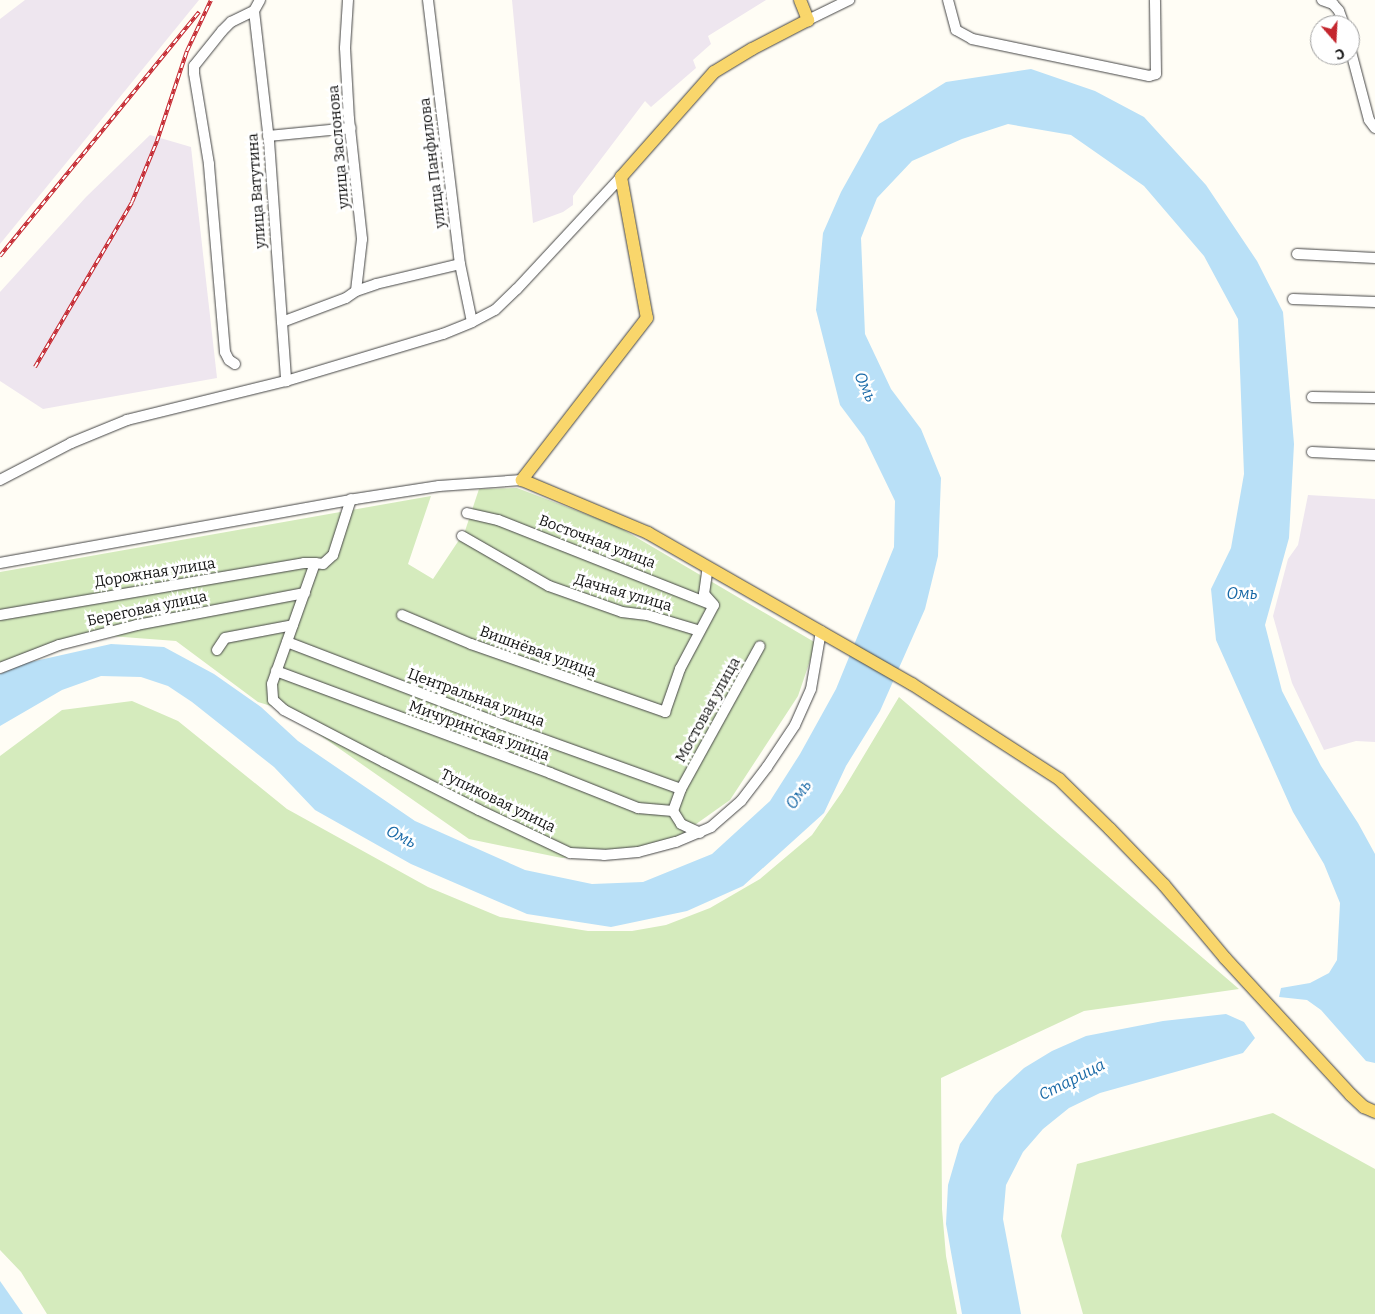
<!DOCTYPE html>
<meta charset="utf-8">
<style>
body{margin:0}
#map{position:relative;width:1375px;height:1314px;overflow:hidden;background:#fffdf5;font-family:Bitter,serif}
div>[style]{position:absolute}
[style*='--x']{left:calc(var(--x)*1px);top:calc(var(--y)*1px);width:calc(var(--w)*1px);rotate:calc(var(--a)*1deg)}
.industrial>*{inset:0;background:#eee6ef}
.green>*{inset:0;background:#d5ebbd}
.water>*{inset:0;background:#b9e0f7}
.roads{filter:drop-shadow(0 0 1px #444) drop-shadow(0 0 1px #444)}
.minor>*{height:10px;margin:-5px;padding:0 5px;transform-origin:5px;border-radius:5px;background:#fff}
.major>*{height:12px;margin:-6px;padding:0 6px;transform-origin:6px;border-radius:6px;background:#f9d66b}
.rail>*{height:4px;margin-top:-2px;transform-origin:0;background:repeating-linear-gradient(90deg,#fff 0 5.5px,#c4262e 0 11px);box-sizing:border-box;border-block:1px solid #c4262e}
span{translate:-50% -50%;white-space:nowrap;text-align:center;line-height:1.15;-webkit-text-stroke:5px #fff;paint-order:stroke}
.street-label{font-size:15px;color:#111}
.water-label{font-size:16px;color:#1768a6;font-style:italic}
.north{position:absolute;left:1310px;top:15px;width:50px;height:50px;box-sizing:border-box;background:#fff;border:1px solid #a0a0a0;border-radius:50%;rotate:161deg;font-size:14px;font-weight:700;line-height:20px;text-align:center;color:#111}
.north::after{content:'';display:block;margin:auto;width:18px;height:22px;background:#c4262e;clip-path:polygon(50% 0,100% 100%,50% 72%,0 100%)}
</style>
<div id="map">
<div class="industrial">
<div style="clip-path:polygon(25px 0,199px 0,0 244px,0 19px)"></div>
<div style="clip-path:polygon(512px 0,766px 0,708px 36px,711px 44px,693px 60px,696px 68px,651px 107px,645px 101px,573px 196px,573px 205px,563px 212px,533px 223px)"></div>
<div style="clip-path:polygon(150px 135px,191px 147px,217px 378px,43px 409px,0 381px,0 292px,86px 197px)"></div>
<div style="clip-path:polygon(1308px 495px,1375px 499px,1375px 742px,1356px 741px,1324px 750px,1292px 683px,1273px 616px,1288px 559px,1298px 545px)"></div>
</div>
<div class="green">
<div style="clip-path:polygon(517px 488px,617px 526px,816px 643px,798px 696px,730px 800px,658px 851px,562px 858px,469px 839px,284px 710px,258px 702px,176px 641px,110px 636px,0 666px,0 572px,431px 496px,408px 564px,433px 579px,465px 531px,479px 489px)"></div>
<div style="clip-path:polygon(899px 697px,1239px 989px,1084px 1011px,941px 1078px,942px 1209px,946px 1256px,957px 1314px,47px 1314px,21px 1272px,0 1250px,0 756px,62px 710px,132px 701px,178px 721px,287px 809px,428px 887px,500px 917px,588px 931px,632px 931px,666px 925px,710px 908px,760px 879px,812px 835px,842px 792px)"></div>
<div style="clip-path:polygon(1273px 1113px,1375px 1169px,1375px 1314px,1083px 1314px,1061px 1236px,1077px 1164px)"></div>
</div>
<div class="water">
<div style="clip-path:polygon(1031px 69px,1095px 91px,1144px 117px,1206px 185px,1257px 261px,1283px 312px,1294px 444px,1289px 538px,1265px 625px,1282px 691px,1321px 766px,1358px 823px,1375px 854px,1375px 1063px,1366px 1061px,1321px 1010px,1307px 1000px,1279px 997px,1281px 988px,1310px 983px,1329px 973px,1337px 960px,1340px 903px,1324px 864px,1293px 812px,1216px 640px,1211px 589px,1231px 548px,1244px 474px,1238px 319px,1204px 256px,1144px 186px,1071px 135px,1008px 124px,962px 139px,912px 161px,877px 198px,861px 238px,865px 334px,891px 389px,921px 429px,941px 478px,938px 556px,925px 609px,880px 711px,846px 766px,824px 813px,743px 886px,687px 911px,611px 927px,527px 914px,411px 864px,315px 810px,274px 767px,192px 702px,168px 686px,141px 677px,101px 676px,62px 690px,0 726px,0 674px,26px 663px,111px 644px,164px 647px,214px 674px,261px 707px,298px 741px,415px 821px,525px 870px,592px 884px,643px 882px,712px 854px,770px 801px,800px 754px,836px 689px,894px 547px,895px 501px,864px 437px,840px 405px,816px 310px,823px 233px,841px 192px,879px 124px,946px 82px)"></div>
<div style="clip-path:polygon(1226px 1014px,1244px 1022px,1255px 1038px,1243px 1053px,1100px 1093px,1069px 1108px,1043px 1129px,1023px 1152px,1006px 1185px,1003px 1219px,1021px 1314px,962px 1314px,946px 1224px,948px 1185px,960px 1144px,995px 1095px,1024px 1068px,1052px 1051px,1086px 1036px,1163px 1021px)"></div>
<div style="clip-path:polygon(0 1281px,23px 1314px,0 1314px)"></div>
</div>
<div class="roads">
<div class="minor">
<div style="--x:260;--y:0;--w:13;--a:119"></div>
<div style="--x:254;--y:11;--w:131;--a:83.4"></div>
<div style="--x:269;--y:141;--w:241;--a:85.9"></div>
<div style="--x:348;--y:0;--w:48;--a:93.6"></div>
<div style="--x:345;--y:48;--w:71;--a:86.8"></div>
<div style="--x:349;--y:119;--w:121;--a:83.8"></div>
<div style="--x:362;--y:239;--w:52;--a:96.6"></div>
<div style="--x:428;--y:0;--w:266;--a:83.1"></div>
<div style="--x:460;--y:264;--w:59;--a:78.3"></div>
<div style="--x:948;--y:0;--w:31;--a:75"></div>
<div style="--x:956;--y:30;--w:18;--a:29"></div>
<div style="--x:972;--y:39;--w:181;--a:11.8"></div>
<div style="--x:1149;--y:76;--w:7;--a:-16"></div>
<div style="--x:1156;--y:74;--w:74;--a:-90.8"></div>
<div style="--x:1322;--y:0;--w:12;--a:20"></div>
<div style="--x:1333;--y:4;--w:9;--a:49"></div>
<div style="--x:1339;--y:11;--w:15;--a:70"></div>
<div style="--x:808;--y:20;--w:46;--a:-26"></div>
<div style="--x:1350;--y:48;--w:74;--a:75.2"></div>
<div style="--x:1369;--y:120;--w:10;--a:53"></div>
<div style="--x:268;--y:136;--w:83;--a:-5.5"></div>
<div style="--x:1297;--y:254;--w:78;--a:2.9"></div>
<div style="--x:1293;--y:299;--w:82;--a:2.1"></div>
<div style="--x:282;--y:322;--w:68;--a:-20.6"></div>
<div style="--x:346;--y:298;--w:12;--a:-35"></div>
<div style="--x:356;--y:291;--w:21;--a:-19"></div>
<div style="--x:376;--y:284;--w:86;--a:-13.4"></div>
<div style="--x:235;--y:364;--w:7;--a:-146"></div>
<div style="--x:229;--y:360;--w:9;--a:-117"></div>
<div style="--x:225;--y:352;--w:189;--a:-94.9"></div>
<div style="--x:209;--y:164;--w:92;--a:-99.4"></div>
<div style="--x:194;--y:73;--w:7;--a:-90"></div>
<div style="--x:194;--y:66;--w:45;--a:-51.3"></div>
<div style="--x:222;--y:31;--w:13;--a:-45"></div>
<div style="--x:231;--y:22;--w:25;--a:-26"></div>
<div style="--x:1312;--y:397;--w:63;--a:0.9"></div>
<div style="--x:1312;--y:452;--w:63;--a:2.7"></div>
<div style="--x:0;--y:480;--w:80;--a:-27.5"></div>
<div style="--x:71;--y:443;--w:61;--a:-22.3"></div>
<div style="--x:127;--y:420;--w:164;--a:-13.8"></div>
<div style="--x:286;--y:381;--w:164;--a:-16.7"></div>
<div style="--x:443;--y:334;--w:31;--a:-22"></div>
<div style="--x:472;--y:322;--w:26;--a:-28"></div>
<div style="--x:495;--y:310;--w:30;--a:-44"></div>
<div style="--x:517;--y:289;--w:153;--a:-47.1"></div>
<div style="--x:351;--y:499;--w:59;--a:107.8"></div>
<div style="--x:333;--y:555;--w:13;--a:138"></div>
<div style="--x:323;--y:564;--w:8;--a:-173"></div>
<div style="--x:315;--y:563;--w:128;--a:109.6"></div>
<div style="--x:272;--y:684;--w:16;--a:86"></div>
<div style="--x:273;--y:700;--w:15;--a:42"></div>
<div style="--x:284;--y:710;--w:113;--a:27.5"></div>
<div style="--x:384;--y:762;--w:106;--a:26.8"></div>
<div style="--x:479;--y:810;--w:101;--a:25.3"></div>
<div style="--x:570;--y:853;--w:34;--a:3"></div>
<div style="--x:604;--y:855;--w:34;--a:-5"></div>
<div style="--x:638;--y:852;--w:39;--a:-15"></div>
<div style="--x:676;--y:842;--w:38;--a:-23"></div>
<div style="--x:711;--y:827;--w:40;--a:-41"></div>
<div style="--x:741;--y:801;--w:43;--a:-52.6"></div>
<div style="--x:767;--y:767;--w:50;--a:-56.3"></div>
<div style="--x:795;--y:725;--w:39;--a:-66"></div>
<div style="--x:811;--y:689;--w:59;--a:-80.2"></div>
<div style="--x:467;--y:513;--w:32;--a:13"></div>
<div style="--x:498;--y:520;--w:231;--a:21.6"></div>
<div style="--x:462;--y:536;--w:100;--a:29.9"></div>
<div style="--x:549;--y:586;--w:77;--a:19.6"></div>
<div style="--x:622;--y:612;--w:25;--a:7"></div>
<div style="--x:647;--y:615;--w:55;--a:16.8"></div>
<div style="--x:0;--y:563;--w:361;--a:-10.2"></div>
<div style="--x:355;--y:499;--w:85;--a:-8.8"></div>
<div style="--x:439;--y:486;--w:83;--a:-4.1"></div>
<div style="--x:0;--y:615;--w:308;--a:-9.7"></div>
<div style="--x:304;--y:563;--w:11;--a:0"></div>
<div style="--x:402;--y:615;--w:75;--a:22.8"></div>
<div style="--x:471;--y:644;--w:206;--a:19.3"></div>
<div style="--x:665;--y:712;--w:46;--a:-70.8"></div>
<div style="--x:680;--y:669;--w:72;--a:-62"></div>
<div style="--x:714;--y:605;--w:15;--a:-132"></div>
<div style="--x:704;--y:594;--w:27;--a:-82"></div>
<div style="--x:287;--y:642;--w:231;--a:21"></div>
<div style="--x:503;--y:725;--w:189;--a:19.8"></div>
<div style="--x:681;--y:789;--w:23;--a:110"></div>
<div style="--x:673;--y:811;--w:15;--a:58"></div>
<div style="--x:681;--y:824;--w:21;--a:25"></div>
<div style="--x:217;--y:650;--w:14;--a:-56"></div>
<div style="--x:225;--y:638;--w:69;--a:-10.8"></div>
<div style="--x:0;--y:668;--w:63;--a:-21.3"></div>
<div style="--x:59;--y:645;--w:81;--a:-14.4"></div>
<div style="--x:137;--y:625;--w:171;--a:-10.8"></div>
<div style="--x:276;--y:671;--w:292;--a:20.4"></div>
<div style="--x:550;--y:773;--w:95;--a:21.7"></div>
<div style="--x:638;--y:808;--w:35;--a:5"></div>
<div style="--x:681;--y:789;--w:163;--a:-61.1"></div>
</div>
<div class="major">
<div style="--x:800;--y:0;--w:22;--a:68"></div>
<div style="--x:808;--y:20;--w:63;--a:152.6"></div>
<div style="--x:752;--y:49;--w:44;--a:148.8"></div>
<div style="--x:714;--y:72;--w:140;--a:131.5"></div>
<div style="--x:621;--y:177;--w:143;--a:79.6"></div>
<div style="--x:647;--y:318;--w:205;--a:127.7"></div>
<div style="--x:522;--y:480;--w:137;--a:22.8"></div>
<div style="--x:648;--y:533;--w:304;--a:29.8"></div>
<div style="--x:912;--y:684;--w:175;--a:32.9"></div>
<div style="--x:1059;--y:779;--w:71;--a:44.4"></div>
<div style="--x:1110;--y:829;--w:78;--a:46"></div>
<div style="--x:1164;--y:885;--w:95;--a:50.1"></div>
<div style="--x:1225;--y:958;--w:186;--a:47.4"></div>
<div style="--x:1351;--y:1095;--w:18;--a:43"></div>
<div style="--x:1364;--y:1107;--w:12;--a:24"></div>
</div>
</div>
<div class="rail">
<div style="--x:0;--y:256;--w:315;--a:-50.8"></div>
<div style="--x:35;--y:367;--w:191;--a:-59.5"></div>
<div style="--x:132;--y:202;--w:66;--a:-67.7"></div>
<div style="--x:157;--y:141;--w:95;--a:-71.6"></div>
<div style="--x:187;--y:51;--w:56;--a:-64.8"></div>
</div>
<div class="street-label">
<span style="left:339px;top:147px;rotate:-95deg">улица Заслонова</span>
<span style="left:433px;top:163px;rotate:-97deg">улица Панфилова</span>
<span style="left:257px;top:191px;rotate:-94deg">улица Ватутина</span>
<span style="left:597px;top:542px;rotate:21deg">Восточная улица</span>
<span style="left:155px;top:573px;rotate:-9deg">Дорожная улица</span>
<span style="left:623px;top:593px;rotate:16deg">Дачная улица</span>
<span style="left:147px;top:609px;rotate:-12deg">Береговая улица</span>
<span style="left:538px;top:652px;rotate:20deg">Вишнёвая улица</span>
<span style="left:476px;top:698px;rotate:20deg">Центральная улица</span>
<span style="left:708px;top:710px;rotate:-61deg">Мостовая улица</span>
<span style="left:479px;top:731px;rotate:20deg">Мичуринская улица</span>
<span style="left:498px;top:801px;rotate:26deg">Тупиковая улица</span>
</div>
<div class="water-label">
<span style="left:865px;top:387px;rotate:65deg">Омь</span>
<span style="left:1242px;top:594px">Омь</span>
<span style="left:799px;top:795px;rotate:-54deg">Омь</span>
<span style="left:401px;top:837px;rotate:27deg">Омь</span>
<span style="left:1072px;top:1080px;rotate:-27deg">Старица</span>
</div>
<div class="north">С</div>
</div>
